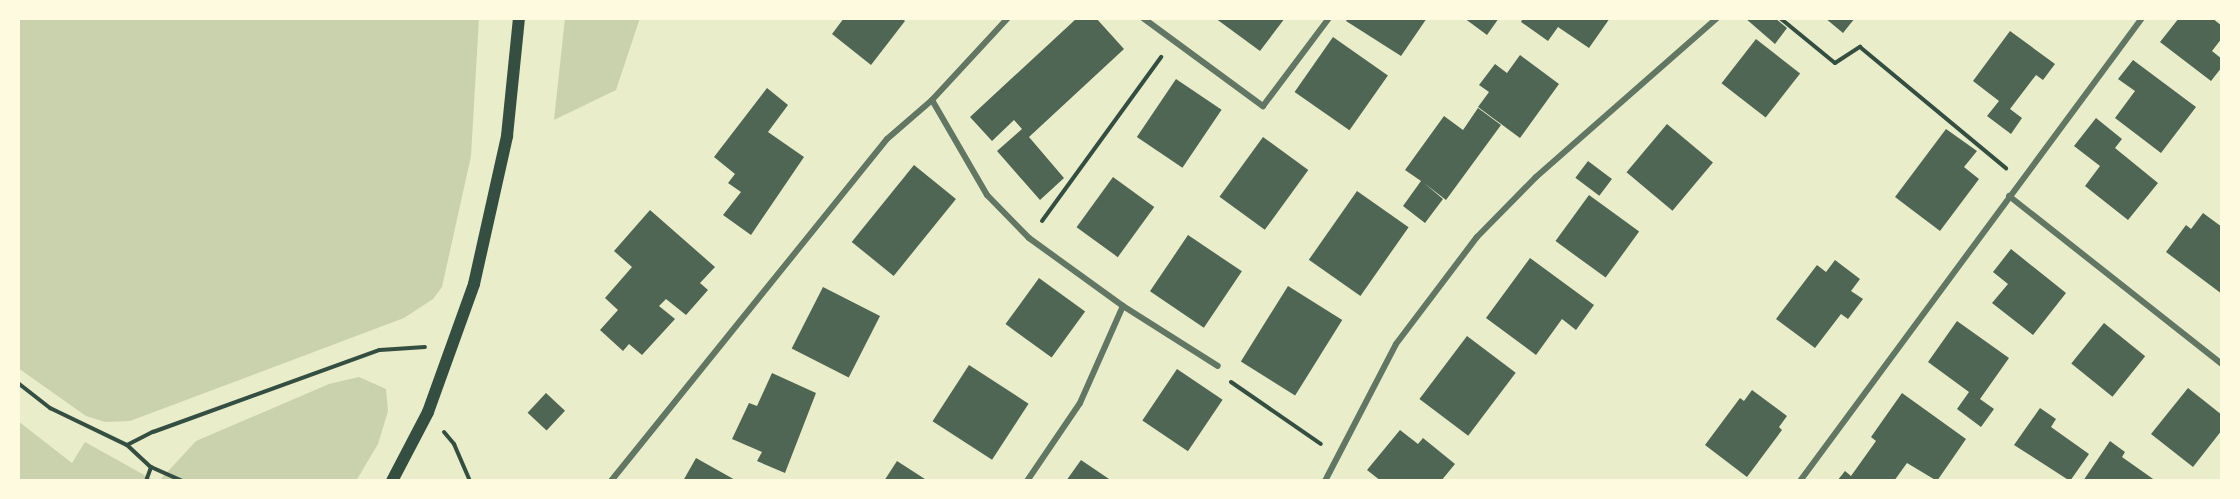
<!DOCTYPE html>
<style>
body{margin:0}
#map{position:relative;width:2240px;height:499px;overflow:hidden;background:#e9edc9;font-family:Figtree,sans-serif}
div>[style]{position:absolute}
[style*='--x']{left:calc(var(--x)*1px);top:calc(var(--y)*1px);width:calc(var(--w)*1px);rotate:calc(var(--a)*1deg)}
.green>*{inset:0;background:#cad2ad}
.building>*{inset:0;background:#4f6655;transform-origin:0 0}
.path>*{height:4px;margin:-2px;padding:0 2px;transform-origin:2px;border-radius:2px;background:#344e41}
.minor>*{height:6px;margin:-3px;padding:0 3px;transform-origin:3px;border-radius:3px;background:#617663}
.secondary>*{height:12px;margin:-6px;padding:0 6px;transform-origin:6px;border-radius:6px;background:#344e41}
span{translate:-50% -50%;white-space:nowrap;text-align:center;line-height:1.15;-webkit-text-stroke:4.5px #fefae0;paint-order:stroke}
.frame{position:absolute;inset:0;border:20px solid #fefae0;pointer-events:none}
</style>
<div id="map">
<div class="green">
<div style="clip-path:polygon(18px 18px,479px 18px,471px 156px,442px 287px,433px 299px,404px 318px,130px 421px,105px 422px,86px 416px,18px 368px)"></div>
<div style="clip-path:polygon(565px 18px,640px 18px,616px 90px,554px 120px)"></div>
<div style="clip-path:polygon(359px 377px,386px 389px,388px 411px,378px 444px,356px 481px,159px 481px,196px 441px,329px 384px)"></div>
<div style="clip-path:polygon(18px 421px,72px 463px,85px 442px,155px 481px,18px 481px)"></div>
</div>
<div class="building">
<div style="clip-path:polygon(844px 18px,901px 18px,905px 21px,871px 65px,832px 34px)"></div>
<div style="clip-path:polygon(1077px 18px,1096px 18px,1124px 49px,1029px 137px,1064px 178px,1040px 200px,997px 151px,1022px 129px,1014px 120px,992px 141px,970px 117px)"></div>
<div style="clip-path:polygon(1215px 18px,1285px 18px,1260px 51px)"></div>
<div style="clip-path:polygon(1348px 18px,1427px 18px,1401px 56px,1346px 21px)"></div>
<div style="clip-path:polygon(1464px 18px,1499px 18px,1487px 35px)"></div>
<div style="clip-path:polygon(1523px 18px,1610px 18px,1589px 48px,1558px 27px,1548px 41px,1521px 22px)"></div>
<div style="clip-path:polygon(1745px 18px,1775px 18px,1787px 28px,1775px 44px)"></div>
<div style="clip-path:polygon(1825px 18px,1855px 18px,1843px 33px)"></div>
<div style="clip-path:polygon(2179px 18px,2212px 18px,2222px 26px,2222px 38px,2212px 51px,2222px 59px,2222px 67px,2211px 81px,2160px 42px)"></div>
<div style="clip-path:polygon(2010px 31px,2055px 64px,2043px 80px,2036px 75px,2010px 109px,2022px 118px,2011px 134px,1987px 116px,1999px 101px,1973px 81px)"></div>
<div style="left:1333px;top:37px;width:67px;height:67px;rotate:35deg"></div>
<div style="left:1756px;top:39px;width:56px;height:56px;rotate:38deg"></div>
<div style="clip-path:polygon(1520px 55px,1559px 84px,1520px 138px,1478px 107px,1489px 92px,1479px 85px,1495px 64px,1507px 73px)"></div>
<div style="clip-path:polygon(2133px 60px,2196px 107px,2161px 153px,2115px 118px,2135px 91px,2118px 79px)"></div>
<div style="left:1176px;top:79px;width:55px;height:70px;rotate:34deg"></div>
<div style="clip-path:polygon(767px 88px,788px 105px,768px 132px,804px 157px,751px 235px,723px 215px,741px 192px,728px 183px,735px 174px,714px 157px)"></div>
<div style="clip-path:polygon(1478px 108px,1501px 125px,1446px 200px,1424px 183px,1443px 199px,1425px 223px,1403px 206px,1421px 181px,1405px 170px,1444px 116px,1463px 130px)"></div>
<div style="clip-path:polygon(2096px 118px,2122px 139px,2115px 148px,2158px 183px,2128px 220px,2085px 186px,2100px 166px,2074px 146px)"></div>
<div style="left:1667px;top:124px;width:60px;height:63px;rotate:40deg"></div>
<div style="clip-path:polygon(1946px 129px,1977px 151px,1964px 167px,1979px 179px,1940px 231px,1895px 197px)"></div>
<div style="left:1263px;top:137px;width:56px;height:74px;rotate:36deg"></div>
<div style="left:1588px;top:161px;width:30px;height:21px;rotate:37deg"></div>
<div style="left:914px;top:165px;width:54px;height:99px;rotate:39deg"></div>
<div style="left:1113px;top:177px;width:51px;height:62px;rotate:36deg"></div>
<div style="left:1357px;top:191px;width:63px;height:84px;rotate:35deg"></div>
<div style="left:1589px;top:195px;width:62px;height:57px;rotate:36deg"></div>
<div style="clip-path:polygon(650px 210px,715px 267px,700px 283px,708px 290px,686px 315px,666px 299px,659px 306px,675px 319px,642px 355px,629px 344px,623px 351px,600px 330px,618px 310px,605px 298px,632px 267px,614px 251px)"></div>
<div style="clip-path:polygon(2203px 213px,2222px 227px,2222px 294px,2166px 252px,2186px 225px,2191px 229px)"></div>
<div style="left:1188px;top:235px;width:65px;height:68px;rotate:34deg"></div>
<div style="clip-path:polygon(2011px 249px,2066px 293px,2033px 335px,1992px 303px,2008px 284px,1993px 272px)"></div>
<div style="clip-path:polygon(1530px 258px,1594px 305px,1576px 330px,1562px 319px,1536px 355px,1486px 318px)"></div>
<div style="clip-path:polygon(1835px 260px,1860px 279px,1851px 291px,1863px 299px,1848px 319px,1841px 314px,1815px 348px,1776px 319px,1817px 265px,1826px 272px)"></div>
<div style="left:1039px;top:278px;width:57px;height:57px;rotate:36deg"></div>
<div style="left:1288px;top:286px;width:64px;height:89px;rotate:32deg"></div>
<div style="left:823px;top:287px;width:64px;height:69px;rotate:27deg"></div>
<div style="clip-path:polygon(1957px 321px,2009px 358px,1980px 399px,1994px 409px,1981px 427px,1957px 409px,1969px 392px,1928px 362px)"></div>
<div style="left:2104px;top:323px;width:53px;height:52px;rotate:39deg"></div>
<div style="left:1467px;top:336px;width:61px;height:79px;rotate:37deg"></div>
<div style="left:969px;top:365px;width:71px;height:67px;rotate:33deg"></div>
<div style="left:1177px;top:369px;width:55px;height:62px;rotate:34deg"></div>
<div style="clip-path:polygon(772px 373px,816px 393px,785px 473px,757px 461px,762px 452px,732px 439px,749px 403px,757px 406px)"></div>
<div style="clip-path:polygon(2188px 388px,2222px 415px,2222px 430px,2193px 467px,2151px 434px)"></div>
<div style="clip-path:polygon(1752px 390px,1787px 416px,1779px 427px,1782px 430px,1747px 477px,1705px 445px,1740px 398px,1744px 401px)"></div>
<div style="left:546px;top:393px;width:26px;height:27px;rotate:43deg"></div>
<div style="clip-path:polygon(1902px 393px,1966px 439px,1937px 481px,1907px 463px,1894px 481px,1837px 481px,1845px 471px,1851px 476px,1876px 441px,1871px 437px)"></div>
<div style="clip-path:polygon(2040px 408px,2056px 419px,2051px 427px,2089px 454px,2070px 481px,2014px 445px)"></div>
<div style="clip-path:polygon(1400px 430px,1418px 444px,1423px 438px,1455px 464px,1441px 481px,1381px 481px,1367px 470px)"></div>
<div style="clip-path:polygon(2110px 441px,2125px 452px,2122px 457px,2156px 481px,2083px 481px)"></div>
<div style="clip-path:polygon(696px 458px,737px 481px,683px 481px)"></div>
<div style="clip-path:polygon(1081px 460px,1112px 481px,1066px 481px)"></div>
<div style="clip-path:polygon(897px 461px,928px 481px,884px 481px)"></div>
</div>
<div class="path">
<div style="--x:1780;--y:18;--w:71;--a:39.3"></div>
<div style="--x:1835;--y:63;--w:30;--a:-33"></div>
<div style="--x:1860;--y:47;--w:190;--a:39.7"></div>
<div style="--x:1042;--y:221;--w:203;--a:-54"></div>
<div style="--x:1231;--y:382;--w:109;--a:34.6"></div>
<div style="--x:18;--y:383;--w:41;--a:38"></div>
<div style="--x:50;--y:408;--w:85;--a:25.7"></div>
<div style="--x:127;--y:445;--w:33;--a:43"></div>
<div style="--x:151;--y:467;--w:34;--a:24"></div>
<div style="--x:444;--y:432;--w:16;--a:50"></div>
<div style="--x:454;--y:444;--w:40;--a:66.6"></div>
<div style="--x:127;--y:445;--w:29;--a:-27"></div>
<div style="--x:153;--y:432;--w:241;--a:-19.9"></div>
<div style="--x:380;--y:350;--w:45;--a:-3.8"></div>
<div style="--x:146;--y:481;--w:15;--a:-70"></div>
</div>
<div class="minor">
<div style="--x:1143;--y:18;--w:149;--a:36.3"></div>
<div style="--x:1263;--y:106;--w:110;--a:-53.1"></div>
<div style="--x:932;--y:100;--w:110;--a:59.9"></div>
<div style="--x:987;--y:195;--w:60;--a:45.7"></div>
<div style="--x:1029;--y:238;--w:116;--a:35.9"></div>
<div style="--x:1123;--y:306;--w:112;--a:32.3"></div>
<div style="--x:2009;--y:196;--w:271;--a:38.3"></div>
<div style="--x:611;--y:481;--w:439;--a:-51.1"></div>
<div style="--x:887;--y:139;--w:60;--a:-40.9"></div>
<div style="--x:932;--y:100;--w:112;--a:-47.2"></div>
<div style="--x:1027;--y:481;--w:94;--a:-55.8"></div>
<div style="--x:1080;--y:403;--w:106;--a:-66.1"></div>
<div style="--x:1325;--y:481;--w:154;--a:-62.6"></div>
<div style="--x:1396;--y:344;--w:134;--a:-52.9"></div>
<div style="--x:1477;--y:237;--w:84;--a:-45.5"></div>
<div style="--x:1536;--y:177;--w:241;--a:-41.3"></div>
<div style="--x:1800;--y:481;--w:576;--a:-53.55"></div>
</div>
<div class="secondary">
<div style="--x:392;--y:481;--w:78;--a:-62.4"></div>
<div style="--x:428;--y:412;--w:136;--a:-70.2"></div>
<div style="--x:474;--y:284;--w:152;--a:-77.4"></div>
<div style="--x:507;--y:136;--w:119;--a:-84.2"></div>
</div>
<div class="frame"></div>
</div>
